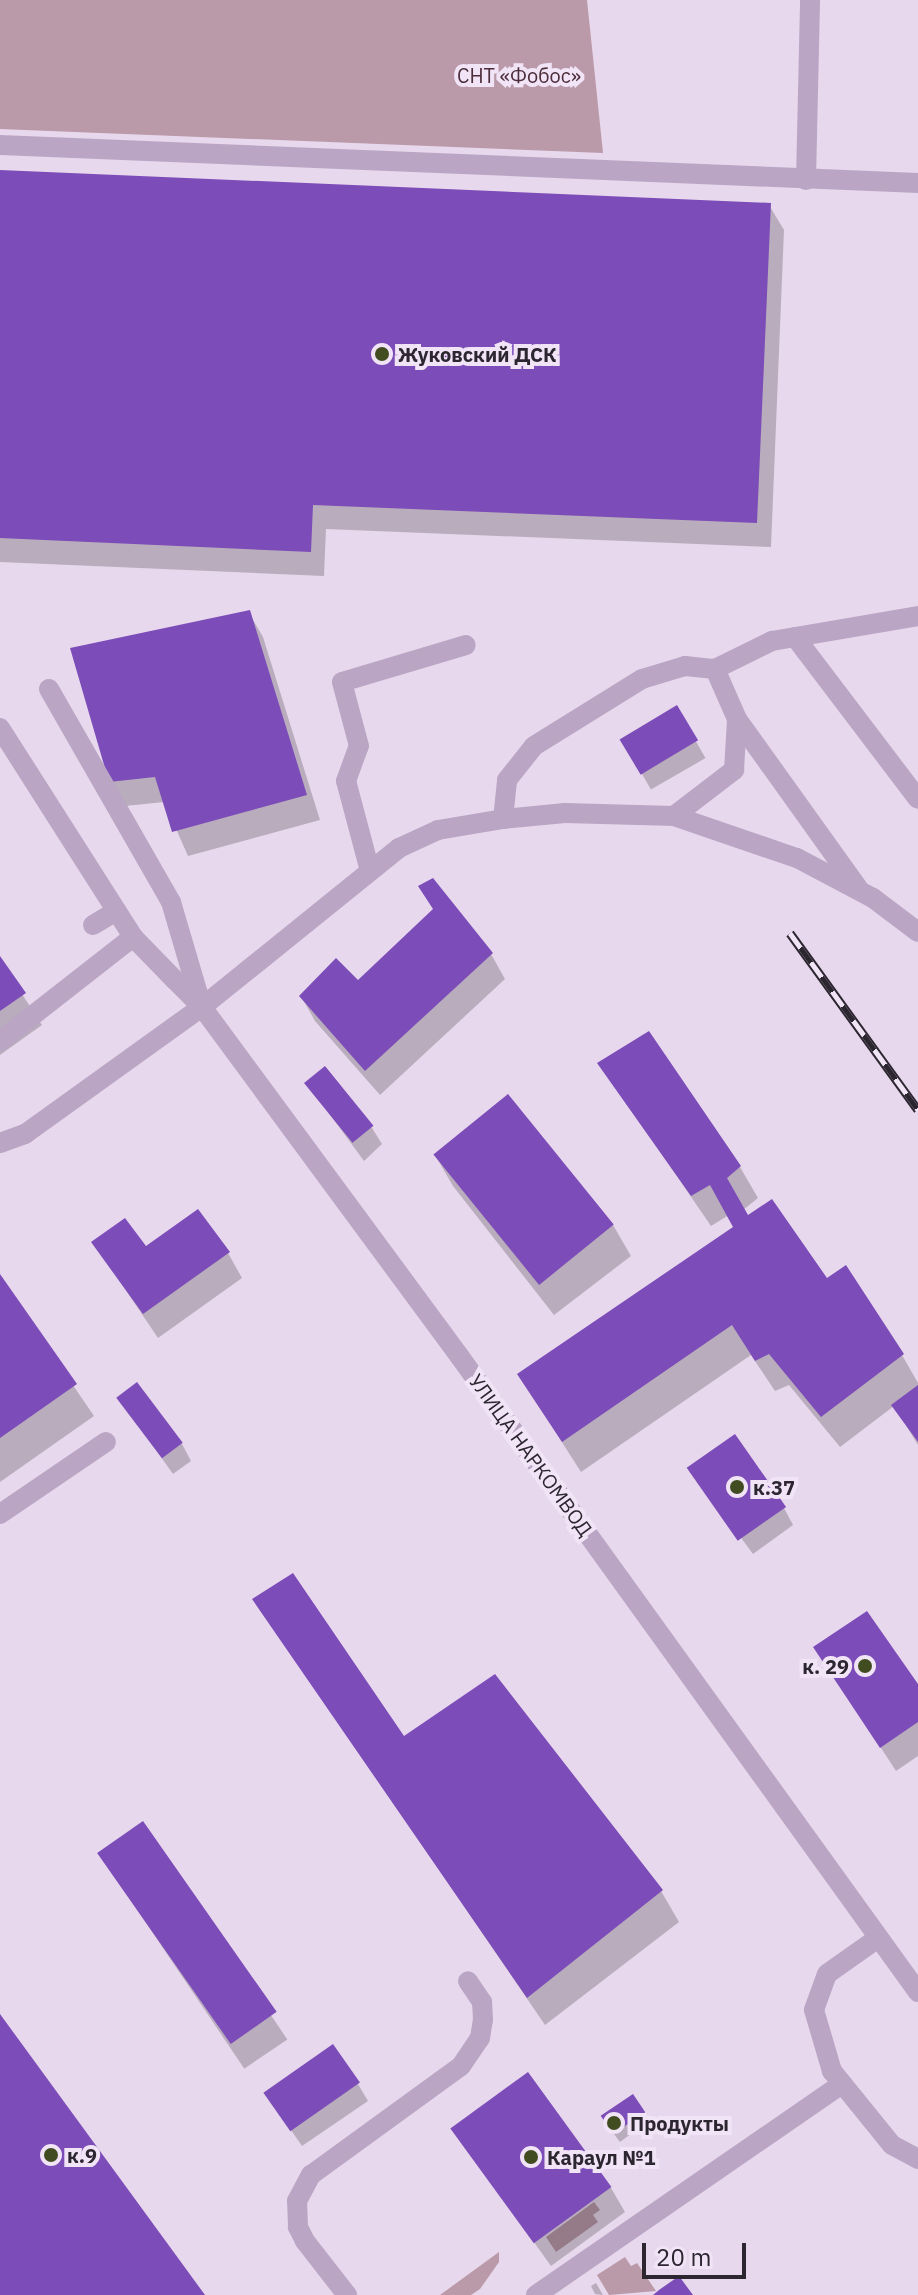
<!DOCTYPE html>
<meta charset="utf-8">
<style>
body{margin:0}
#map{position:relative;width:918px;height:2295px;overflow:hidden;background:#e8d8ed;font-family:"IBM Plex Sans",sans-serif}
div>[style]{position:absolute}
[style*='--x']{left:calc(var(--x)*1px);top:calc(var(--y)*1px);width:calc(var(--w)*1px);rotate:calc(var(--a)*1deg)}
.green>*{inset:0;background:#ba9aa9}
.shadow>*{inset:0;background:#0003;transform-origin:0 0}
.building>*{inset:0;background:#7c4cb8;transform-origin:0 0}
.service>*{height:20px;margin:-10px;padding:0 10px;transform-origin:10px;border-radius:10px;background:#baa6c4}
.minor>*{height:20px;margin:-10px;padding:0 10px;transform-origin:10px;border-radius:10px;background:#baa6c4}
.tertiary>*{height:20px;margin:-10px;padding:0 10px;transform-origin:10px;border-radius:10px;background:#baa6c4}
.rail>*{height:9px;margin-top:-4.5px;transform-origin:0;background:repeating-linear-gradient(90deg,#f1e4f6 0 18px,#2c2631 0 36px);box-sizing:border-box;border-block:2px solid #2c2631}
.dots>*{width:22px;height:22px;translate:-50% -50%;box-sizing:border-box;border:4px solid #f1e4f6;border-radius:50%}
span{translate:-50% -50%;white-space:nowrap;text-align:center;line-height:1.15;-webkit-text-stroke:8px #f1e4f6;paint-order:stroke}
.park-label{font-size:20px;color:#4c2d3a}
.poi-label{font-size:20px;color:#2c2631;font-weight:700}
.left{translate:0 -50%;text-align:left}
.right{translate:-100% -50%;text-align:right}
.street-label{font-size:20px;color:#2c2631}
.scale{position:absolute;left:642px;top:2243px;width:104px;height:36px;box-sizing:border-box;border:4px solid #2c2631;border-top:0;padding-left:10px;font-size:24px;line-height:28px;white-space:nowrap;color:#2c2631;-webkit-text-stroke:6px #f1e4f6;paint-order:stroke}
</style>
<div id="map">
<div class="green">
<div style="clip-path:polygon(0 0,587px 0,603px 153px,0 129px)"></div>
<div style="clip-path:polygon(594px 2202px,600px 2210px,593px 2215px,598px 2222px,556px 2252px,546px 2237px)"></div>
<div style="clip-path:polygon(499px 2252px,499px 2262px,480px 2289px,471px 2295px,440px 2295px)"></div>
<div style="clip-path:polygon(625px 2257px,631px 2266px,637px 2263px,656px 2291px,609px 2295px,597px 2275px)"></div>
</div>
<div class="shadow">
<div style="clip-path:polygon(0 172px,769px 205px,784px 230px,771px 547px,326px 529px,324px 576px,0 562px)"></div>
<div style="clip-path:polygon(249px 613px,263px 637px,320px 820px,188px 856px,164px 802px,125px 806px,110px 781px)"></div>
<div style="left:676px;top:707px;width:59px;height:63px;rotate:60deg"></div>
<div style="clip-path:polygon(491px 954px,505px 979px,380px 1095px,315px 1021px,301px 996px)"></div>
<div style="clip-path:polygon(0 960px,42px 1025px,0 1055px)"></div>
<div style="clip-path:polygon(600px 1064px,740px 1167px,758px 1198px,743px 1210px,747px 1218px,826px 1281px,902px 1355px,918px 1383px,918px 1445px,894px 1406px,840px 1447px,789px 1385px,775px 1391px,751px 1355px,581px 1472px,519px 1375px,736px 1228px,729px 1215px,711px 1226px)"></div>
<div style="clip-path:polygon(306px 1082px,372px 1128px,382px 1144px,364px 1161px)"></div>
<div style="clip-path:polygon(435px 1155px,613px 1225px,631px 1256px,554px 1315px,453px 1186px)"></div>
<div style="clip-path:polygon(94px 1243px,228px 1253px,242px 1278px,158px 1338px)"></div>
<div style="clip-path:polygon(0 1278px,94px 1416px,0 1482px)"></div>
<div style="clip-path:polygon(119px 1398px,182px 1444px,191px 1461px,173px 1474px)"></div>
<div style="clip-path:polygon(690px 1469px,784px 1508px,793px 1525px,753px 1554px)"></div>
<div style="clip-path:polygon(255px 1600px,404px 1738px,661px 1891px,679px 1922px,545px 2025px)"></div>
<div style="clip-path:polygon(816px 1648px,918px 1687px,918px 1756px,896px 1771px)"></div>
<div style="left:142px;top:1824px;width:260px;height:52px;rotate:56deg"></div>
<div style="clip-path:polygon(358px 2084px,368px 2101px,302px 2146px,266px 2094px)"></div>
<div style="clip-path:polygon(632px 2097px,648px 2121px,620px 2142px,608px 2126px)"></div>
<div style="clip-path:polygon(452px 2127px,611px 2188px,625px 2212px,551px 2266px)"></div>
<div style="clip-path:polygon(596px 2283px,603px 2295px,595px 2294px,591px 2286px)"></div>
</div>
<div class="building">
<div style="clip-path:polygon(0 170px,771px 203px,757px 523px,313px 505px,311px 552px,0 538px)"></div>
<div style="clip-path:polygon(250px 610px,307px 795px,172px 832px,155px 777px,109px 782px,70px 648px)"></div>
<div style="left:677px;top:705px;width:41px;height:67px;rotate:59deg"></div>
<div style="clip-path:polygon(433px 878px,493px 953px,365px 1071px,299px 996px,336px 958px,358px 980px,433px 909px,418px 886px)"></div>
<div style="clip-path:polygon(0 956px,26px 993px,0 1011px)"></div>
<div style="clip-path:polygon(649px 1031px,741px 1166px,727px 1178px,748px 1215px,772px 1199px,827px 1278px,846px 1265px,904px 1354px,821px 1417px,769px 1354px,755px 1361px,732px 1325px,562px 1442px,517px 1374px,733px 1227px,710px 1185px,691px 1196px,597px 1063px)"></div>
<div style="left:325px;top:1066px;width:77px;height:27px;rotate:51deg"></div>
<div style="left:508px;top:1094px;width:168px;height:96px;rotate:51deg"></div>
<div style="clip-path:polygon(198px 1209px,230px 1252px,143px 1314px,91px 1242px,125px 1218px,146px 1246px)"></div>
<div style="clip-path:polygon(0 1274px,77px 1384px,0 1438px)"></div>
<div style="left:137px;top:1382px;width:76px;height:26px;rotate:53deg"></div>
<div style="clip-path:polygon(918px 1385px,918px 1442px,891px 1405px)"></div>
<div style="left:735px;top:1434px;width:89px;height:59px;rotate:55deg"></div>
<div style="clip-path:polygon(293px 1573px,404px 1736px,495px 1674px,663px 1890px,527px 1998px,252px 1599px)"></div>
<div style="clip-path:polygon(867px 1611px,918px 1684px,918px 1722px,880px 1748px,813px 1647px)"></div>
<div style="left:143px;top:1821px;width:233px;height:56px;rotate:55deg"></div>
<div style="clip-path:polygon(0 2014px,205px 2295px,0 2295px)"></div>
<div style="left:333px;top:2044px;width:47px;height:85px;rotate:55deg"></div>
<div style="left:528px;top:2072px;width:142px;height:96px;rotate:54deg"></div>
<div style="left:633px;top:2094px;width:22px;height:39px;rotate:56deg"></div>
<div style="clip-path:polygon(679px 2276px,693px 2295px,653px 2295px,659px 2290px)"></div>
</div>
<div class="service">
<div style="--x:0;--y:145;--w:919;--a:2.37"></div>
<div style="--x:806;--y:180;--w:180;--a:-88.7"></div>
<div style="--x:795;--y:637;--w:203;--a:52.8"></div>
<div style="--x:49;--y:689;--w:245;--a:60.2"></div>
<div style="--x:171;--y:902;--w:109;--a:73.6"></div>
<div style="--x:737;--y:719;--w:208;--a:54.4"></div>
<div style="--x:674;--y:816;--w:130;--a:18.9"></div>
<div style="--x:797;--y:858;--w:86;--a:27.8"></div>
<div style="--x:873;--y:898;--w:56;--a:37.1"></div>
<div style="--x:503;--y:819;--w:39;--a:-84"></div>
<div style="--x:507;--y:780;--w:43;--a:-51.5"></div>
<div style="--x:534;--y:746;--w:127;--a:-31.8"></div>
<div style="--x:642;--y:679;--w:45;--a:-16.8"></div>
<div style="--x:685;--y:666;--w:30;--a:6"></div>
<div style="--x:370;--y:871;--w:93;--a:-104.9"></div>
<div style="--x:346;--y:781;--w:37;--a:-70"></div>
<div style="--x:359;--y:746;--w:66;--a:-104.9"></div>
<div style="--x:342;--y:682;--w:129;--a:-16.6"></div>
<div style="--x:93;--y:925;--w:27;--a:-31"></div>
<div style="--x:0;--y:1143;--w:27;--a:-20"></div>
<div style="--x:25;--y:1134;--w:218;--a:-35.7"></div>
<div style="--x:202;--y:1007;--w:253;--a:-38.9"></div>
<div style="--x:399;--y:848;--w:43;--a:-24.8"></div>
<div style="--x:438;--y:830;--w:66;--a:-9.6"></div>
<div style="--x:503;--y:819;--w:62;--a:-5.5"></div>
<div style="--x:565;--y:813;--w:109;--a:1.6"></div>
<div style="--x:674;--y:816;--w:76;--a:-37.5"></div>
<div style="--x:734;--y:770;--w:51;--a:-86.6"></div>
<div style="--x:737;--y:719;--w:55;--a:-113.7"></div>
<div style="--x:715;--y:669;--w:64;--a:-26.2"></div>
<div style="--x:772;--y:641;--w:148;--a:-9.7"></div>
<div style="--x:0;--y:1514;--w:128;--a:-34.2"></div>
<div style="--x:347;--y:2295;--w:68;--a:-127.9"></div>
<div style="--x:305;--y:2241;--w:16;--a:-117"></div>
<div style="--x:298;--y:2227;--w:26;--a:-92"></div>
<div style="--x:297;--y:2201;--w:30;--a:-62"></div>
<div style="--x:311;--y:2175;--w:185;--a:-36"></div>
<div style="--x:461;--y:2066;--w:34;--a:-56"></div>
<div style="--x:480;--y:2038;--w:18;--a:-81"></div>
<div style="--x:483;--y:2020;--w:18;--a:-93"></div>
<div style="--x:482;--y:2002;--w:25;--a:-124"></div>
<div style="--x:536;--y:2295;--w:372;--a:-34.6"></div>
</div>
<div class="minor">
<div style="--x:0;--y:728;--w:248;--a:57.5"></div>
<div style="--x:133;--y:937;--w:60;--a:45.7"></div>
<div style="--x:0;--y:1041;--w:169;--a:-38"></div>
</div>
<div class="tertiary">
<div style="--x:175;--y:980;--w:38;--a:45"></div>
<div style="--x:202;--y:1007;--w:435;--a:53.6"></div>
<div style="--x:460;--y:1357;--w:783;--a:54.2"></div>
<div style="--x:878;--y:1938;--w:62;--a:144.8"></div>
<div style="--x:827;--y:1974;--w:38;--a:110"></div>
<div style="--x:814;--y:2010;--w:64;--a:73.6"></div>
<div style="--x:832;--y:2071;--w:95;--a:51"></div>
<div style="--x:892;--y:2145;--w:30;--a:28"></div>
</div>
<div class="rail">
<div style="--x:790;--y:933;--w:218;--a:54.1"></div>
</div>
<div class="dots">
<div style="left:382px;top:354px;background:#414d21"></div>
<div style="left:737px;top:1487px;background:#414d21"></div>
<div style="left:865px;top:1666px;background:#414d21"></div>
<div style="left:614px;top:2123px;background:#414d21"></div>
<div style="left:51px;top:2155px;background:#414d21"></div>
<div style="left:531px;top:2157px;background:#414d21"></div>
</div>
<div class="park-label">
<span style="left:519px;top:75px">СНТ «Фобос»</span>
</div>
<div class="poi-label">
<span class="left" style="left:398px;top:354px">Жуковский ДСК</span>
<span class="left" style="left:753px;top:1487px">к.37</span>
<span class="right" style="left:849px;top:1666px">к. 29</span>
<span class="left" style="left:630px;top:2123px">Продукты</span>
<span class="left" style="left:67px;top:2155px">к.9</span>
<span class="left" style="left:547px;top:2157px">Караул №1</span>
</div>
<div class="street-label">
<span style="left:531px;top:1455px;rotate:54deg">УЛИЦА НАРКОМВОД</span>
</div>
<div class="scale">20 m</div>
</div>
